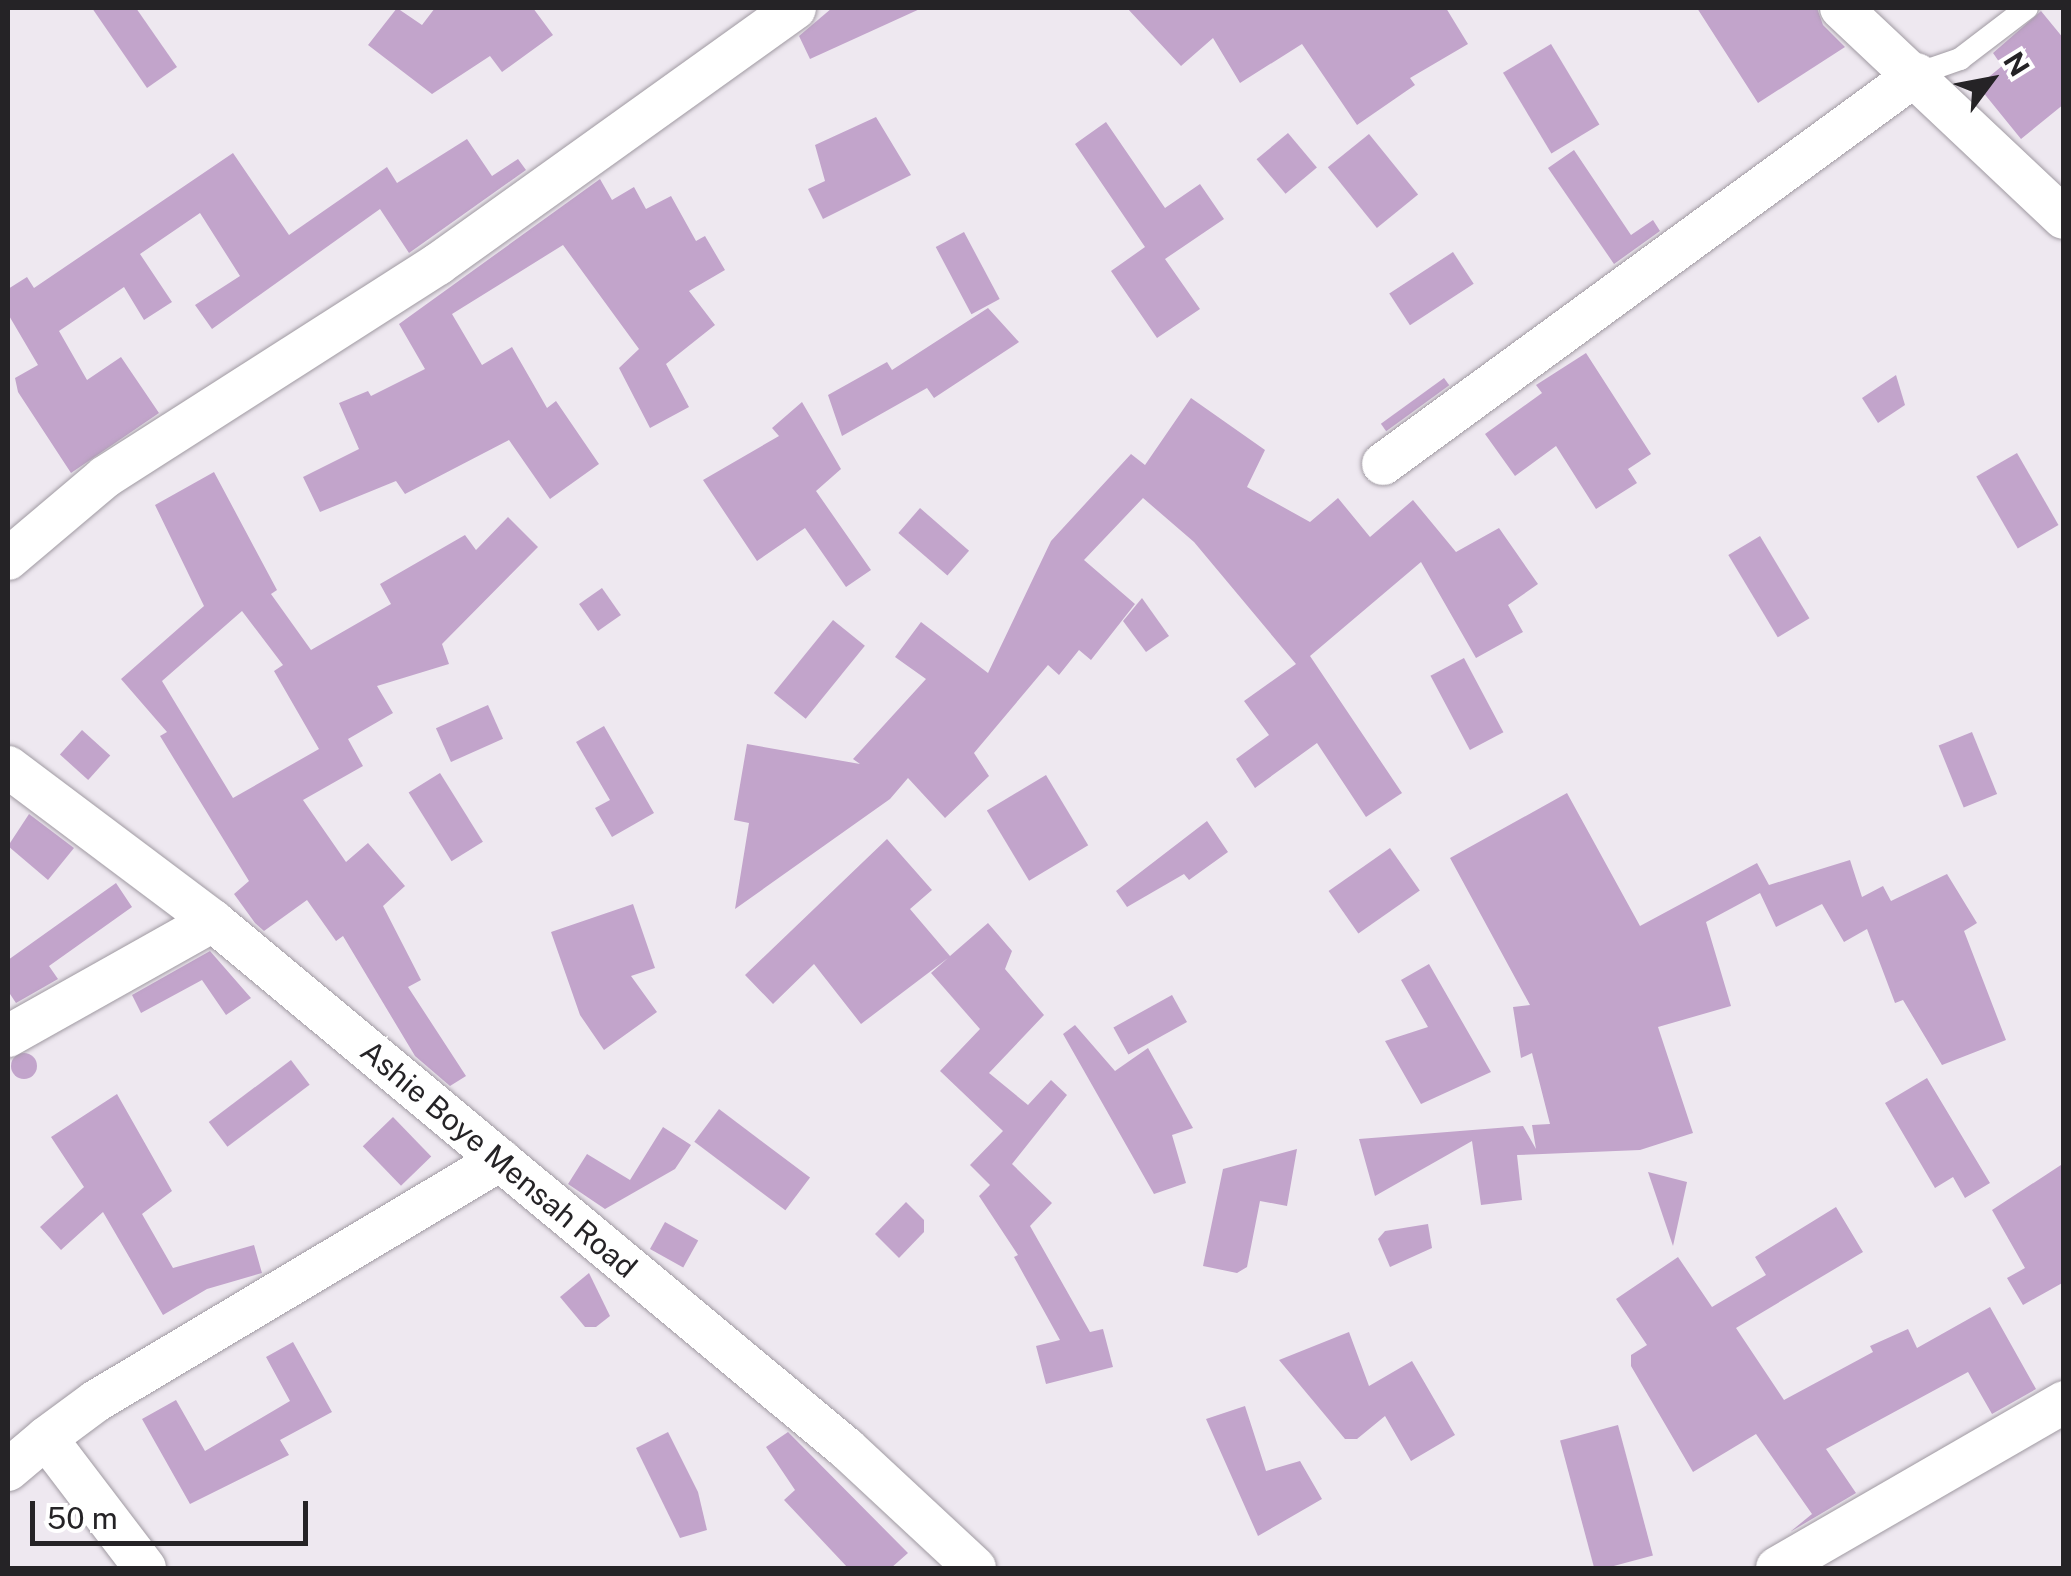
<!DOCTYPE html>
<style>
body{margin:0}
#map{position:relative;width:2071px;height:1576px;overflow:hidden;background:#eee8f0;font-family:"Public Sans",sans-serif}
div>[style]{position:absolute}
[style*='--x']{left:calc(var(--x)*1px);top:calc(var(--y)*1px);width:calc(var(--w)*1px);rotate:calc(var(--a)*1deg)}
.building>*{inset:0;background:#c2a4cb;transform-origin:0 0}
.round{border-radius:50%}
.roads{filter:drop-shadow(0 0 2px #a09aa2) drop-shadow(0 0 2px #a09aa2)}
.lane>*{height:22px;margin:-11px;padding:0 11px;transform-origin:11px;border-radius:11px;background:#fff}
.street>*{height:42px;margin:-21px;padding:0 21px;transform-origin:21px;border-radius:21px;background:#fff}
span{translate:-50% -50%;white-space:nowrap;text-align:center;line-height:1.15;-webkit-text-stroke:10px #fff;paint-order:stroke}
.street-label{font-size:30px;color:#252326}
.frame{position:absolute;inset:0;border:10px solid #252326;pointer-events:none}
.north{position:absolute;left:1941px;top:30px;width:100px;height:100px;-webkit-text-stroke:8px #fff;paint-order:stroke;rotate:58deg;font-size:28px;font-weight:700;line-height:40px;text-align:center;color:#252326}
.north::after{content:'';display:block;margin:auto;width:35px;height:45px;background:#252326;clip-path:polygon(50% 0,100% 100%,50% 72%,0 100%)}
.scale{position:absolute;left:30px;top:1501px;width:278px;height:45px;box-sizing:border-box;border:5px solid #252326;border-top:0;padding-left:12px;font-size:30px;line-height:35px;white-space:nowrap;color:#252326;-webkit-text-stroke:8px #fff;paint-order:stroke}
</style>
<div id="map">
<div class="building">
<div style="clip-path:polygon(92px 8px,136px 8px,177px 67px,147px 88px)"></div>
<div style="clip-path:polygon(397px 8px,422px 25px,435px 8px,533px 8px,553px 35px,502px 72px,490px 56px,432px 94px,368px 45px)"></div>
<div style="clip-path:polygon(832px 8px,922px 8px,810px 59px,799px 36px)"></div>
<div style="clip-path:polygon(1127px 8px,1446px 8px,1468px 44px,1410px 78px,1415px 85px,1357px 125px,1302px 44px,1240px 83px,1213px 38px,1181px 66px)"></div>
<div style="clip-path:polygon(1697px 8px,1817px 8px,1823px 25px,1845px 47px,1758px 103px)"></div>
<div style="clip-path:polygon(2041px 11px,2064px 39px,2064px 104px,2021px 139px,1978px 86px,2002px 66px,1993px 53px)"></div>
<div style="left:1551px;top:44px;width:94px;height:56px;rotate:59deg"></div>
<div style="clip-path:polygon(876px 117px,911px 175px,823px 219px,808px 189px,825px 181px,815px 145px)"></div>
<div style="clip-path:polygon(1106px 122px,1165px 208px,1200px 184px,1224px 219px,1165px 259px,1200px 309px,1157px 338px,1111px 271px,1145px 247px,1075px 144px)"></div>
<div style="left:1288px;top:133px;width:45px;height:41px;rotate:50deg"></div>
<div style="left:1369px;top:134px;width:78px;height:53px;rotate:51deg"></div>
<div style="clip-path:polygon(467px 139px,492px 176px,518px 159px,526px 170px,409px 253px,380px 209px,212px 329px,195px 305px,240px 276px,200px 213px,140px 254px,172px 302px,144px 320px,124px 287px,59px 331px,87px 380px,121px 357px,159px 413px,71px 473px,18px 392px,15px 378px,38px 365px,8px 314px,8px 289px,27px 277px,34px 288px,233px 153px,289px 235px,387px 167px,397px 183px)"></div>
<div style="clip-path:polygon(1574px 150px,1631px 235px,1653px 220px,1660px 231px,1614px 264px,1548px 168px)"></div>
<div style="clip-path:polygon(600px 179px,612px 200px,634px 187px,646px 209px,671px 196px,696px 241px,705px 236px,725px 270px,689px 291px,715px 325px,666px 364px,689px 407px,650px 428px,619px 368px,639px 349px,563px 245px,452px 314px,482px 365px,512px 347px,547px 408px,556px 401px,599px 464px,550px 499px,509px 440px,405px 494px,396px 481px,320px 512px,303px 477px,359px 449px,339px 403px,368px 391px,371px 396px,425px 369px,399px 324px)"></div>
<div style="left:964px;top:232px;width:76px;height:32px;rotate:62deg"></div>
<div style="left:1453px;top:252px;width:38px;height:76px;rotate:57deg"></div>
<div style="clip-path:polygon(988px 308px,1019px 342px,934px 398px,927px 388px,842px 436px,828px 395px,887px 362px,892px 370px)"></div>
<div style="clip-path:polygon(1586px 353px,1651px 454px,1628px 469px,1637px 483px,1596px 509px,1556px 446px,1515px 476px,1485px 434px,1542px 393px,1536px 385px)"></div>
<div style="clip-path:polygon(1896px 375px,1905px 405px,1878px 423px,1862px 398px)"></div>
<div style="left:1444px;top:378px;width:9px;height:78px;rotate:54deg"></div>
<div style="clip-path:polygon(1191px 398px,1265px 450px,1247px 487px,1310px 522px,1338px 498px,1370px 537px,1413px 500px,1456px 552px,1499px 528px,1538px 584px,1508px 605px,1523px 632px,1476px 658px,1421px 562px,1310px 656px,1402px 793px,1366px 817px,1317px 743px,1255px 788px,1236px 759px,1269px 735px,1244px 701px,1296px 664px,1194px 542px,1143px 498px,1084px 560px,1135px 604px,1091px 660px,1079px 650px,1059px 675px,1048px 665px,974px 753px,989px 776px,945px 818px,908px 778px,890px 799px,735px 909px,749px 823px,734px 820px,747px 744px,860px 764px,853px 759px,926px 679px,895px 657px,921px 622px,988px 673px,1051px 541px,1131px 454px,1145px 465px)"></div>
<div style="clip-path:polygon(802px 402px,841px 469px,816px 491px,871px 570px,846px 587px,805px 528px,757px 561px,703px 480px,779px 436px,772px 428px)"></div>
<div style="left:2017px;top:453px;width:83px;height:47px;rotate:60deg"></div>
<div style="clip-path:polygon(evenodd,214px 472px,277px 590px,271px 594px,311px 650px,391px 604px,380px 584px,465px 535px,476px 550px,508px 517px,538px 547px,442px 644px,449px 664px,377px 686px,393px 713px,348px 739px,363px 766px,303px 800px,346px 862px,368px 843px,405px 886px,383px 906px,421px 980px,408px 987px,466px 1076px,450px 1086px,415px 1056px,343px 936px,336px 941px,307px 900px,264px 931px,255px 923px,234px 894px,249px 881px,160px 736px,167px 732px,121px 679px,204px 606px,155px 505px,214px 472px,242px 611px,283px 665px,274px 671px,319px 749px,233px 798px,162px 681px,242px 611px)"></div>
<div style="left:920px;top:508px;width:65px;height:33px;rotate:41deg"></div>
<div style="left:1760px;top:536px;width:96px;height:37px;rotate:59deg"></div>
<div style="left:602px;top:588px;width:33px;height:28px;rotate:55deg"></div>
<div style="clip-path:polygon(1142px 598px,1169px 636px,1146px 652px,1123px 621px)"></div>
<div style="left:833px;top:620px;width:41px;height:94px;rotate:39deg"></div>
<div style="left:1464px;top:658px;width:84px;height:38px;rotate:62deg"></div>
<div style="left:488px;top:705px;width:37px;height:57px;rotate:66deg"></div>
<div style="clip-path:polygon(604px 726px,654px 813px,612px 837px,595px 808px,610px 800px,576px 742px)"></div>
<div style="left:82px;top:730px;width:38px;height:33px;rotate:42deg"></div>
<div style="left:1972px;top:732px;width:67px;height:36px;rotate:68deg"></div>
<div style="left:440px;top:773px;width:81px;height:37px;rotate:58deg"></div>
<div style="left:1046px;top:775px;width:82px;height:69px;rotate:59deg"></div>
<div style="clip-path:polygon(1567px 793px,1640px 926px,1757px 863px,1769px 885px,1850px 860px,1862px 897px,1883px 886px,1891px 901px,1947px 874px,1977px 923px,1964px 931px,2006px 1040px,1942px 1065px,1903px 1000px,1895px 1003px,1867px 929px,1844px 942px,1822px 904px,1776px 927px,1760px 893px,1706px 922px,1731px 1006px,1658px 1027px,1693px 1133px,1640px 1150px,1517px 1155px,1522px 1200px,1481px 1205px,1472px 1141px,1375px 1196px,1359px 1139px,1523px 1126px,1536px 1149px,1532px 1125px,1550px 1124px,1532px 1053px,1521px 1058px,1513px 1007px,1530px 1005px,1450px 858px)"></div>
<div style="clip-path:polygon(29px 814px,74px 848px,48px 880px,8px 846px)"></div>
<div style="clip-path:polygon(1207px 821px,1228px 852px,1189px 880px,1184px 874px,1127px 907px,1116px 891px)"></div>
<div style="clip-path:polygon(887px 839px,932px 890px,910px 909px,950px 956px,988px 923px,1012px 951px,1005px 969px,1044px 1015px,989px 1073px,1028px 1105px,1051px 1080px,1067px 1095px,1012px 1164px,1052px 1203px,1030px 1226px,1090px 1332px,1103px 1329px,1113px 1367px,1046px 1384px,1036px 1346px,1060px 1340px,1014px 1257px,1018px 1255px,979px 1196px,990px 1185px,970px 1165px,1003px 1131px,940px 1071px,980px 1029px,931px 973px,948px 958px,861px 1024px,814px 964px,773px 1004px,745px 975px)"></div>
<div style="left:1390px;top:848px;width:52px;height:75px;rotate:55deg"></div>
<div style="clip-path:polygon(116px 883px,132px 907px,49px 966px,58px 979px,16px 1003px,8px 991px,8px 960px)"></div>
<div style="clip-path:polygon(633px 904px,655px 968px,631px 976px,657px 1012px,604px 1050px,580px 1015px,551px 932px)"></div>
<div style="clip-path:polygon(210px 951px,251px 998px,226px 1015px,202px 980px,141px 1013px,132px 995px)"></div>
<div style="clip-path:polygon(1429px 964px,1491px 1072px,1421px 1104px,1385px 1041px,1428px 1027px,1401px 980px)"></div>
<div style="left:1172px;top:995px;width:31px;height:67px;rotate:61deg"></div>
<div style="clip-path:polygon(1075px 1025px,1115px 1071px,1148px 1048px,1193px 1128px,1172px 1135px,1186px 1183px,1154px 1194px,1063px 1034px)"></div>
<div class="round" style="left:11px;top:1053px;width:26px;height:26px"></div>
<div style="left:291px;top:1060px;width:31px;height:103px;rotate:53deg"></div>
<div style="clip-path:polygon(1927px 1078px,1990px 1183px,1965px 1198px,1953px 1177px,1935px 1188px,1885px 1103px)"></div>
<div style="clip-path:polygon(117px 1094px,172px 1191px,142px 1214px,173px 1268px,254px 1245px,262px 1273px,207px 1289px,163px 1315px,103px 1212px,61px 1250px,40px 1227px,84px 1187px,51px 1137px)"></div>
<div style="left:719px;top:1109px;width:114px;height:41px;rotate:37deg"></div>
<div style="left:393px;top:1117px;width:55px;height:42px;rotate:46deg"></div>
<div style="clip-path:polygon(663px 1127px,691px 1145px,675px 1169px,605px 1209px,568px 1184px,587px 1154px,630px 1180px)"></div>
<div style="clip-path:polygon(1297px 1149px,1287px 1206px,1260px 1201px,1247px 1267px,1237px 1273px,1203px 1266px,1223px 1169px)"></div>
<div style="clip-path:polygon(2064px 1163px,2064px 1282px,2023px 1305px,2007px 1278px,2025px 1268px,1992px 1210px)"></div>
<div style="clip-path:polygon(1648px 1172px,1687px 1182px,1673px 1246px)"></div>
<div style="clip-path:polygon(906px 1202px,924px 1220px,924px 1232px,899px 1258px,875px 1234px)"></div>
<div style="clip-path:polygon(1836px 1207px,1863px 1252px,1736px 1328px,1784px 1400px,1873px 1352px,1870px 1346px,1908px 1329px,1917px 1348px,1990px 1307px,2036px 1389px,1992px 1414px,1968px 1372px,1826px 1449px,1856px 1493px,1790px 1532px,1812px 1514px,1756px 1434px,1693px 1472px,1631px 1366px,1631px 1355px,1647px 1345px,1616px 1299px,1678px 1257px,1712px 1307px,1766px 1275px,1755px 1257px)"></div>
<div style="left:665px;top:1222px;width:38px;height:31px;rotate:29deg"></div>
<div style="clip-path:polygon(1428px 1224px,1432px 1248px,1390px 1267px,1378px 1239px,1385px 1231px)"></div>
<div style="clip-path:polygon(589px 1273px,610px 1316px,596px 1327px,585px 1327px,560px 1297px)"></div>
<div style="clip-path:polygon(1349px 1332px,1369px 1386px,1412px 1361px,1455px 1435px,1411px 1461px,1385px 1416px,1357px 1439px,1345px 1439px,1279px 1360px)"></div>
<div style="clip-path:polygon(293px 1342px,332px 1412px,280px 1440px,289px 1455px,190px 1504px,142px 1419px,176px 1400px,205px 1451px,290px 1401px,266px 1357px)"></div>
<div style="clip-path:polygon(1245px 1406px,1266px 1471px,1300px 1461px,1322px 1499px,1258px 1536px,1206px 1419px)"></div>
<div style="left:1618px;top:1425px;width:135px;height:60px;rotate:75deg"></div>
<div style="clip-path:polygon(668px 1432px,698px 1492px,707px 1530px,680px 1538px,636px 1448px)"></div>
<div style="clip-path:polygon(788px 1432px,908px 1553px,891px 1568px,848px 1568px,784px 1500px,795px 1490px,766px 1447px)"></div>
</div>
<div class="roads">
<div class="lane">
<div style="--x:1917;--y:74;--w:46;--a:-19.2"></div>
<div style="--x:1960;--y:59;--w:84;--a:-37.3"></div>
</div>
<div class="street">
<div style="--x:1841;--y:8;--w:306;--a:43.3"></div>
<div style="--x:1383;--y:464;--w:661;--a:-36.14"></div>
<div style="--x:8;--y:559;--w:127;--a:-40.2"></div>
<div style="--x:105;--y:477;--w:395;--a:-32.6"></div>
<div style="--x:438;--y:264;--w:439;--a:-35.6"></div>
<div style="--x:8;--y:767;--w:256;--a:36.9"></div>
<div style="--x:213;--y:921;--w:824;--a:39.78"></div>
<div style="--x:846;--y:1448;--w:176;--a:42.9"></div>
<div style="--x:8;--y:1036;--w:235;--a:-29.3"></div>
<div style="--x:8;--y:1470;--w:50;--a:-40.1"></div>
<div style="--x:145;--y:1568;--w:163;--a:-127.3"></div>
<div style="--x:46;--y:1438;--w:62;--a:-36.5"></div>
<div style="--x:96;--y:1401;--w:471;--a:-30.8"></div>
<div style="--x:1777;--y:1568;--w:332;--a:-30"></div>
</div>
</div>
<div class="street-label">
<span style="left:499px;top:1159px;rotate:40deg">Ashie Boye Mensah Road</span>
</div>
<div class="frame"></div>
<div class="north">N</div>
<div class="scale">50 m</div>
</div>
